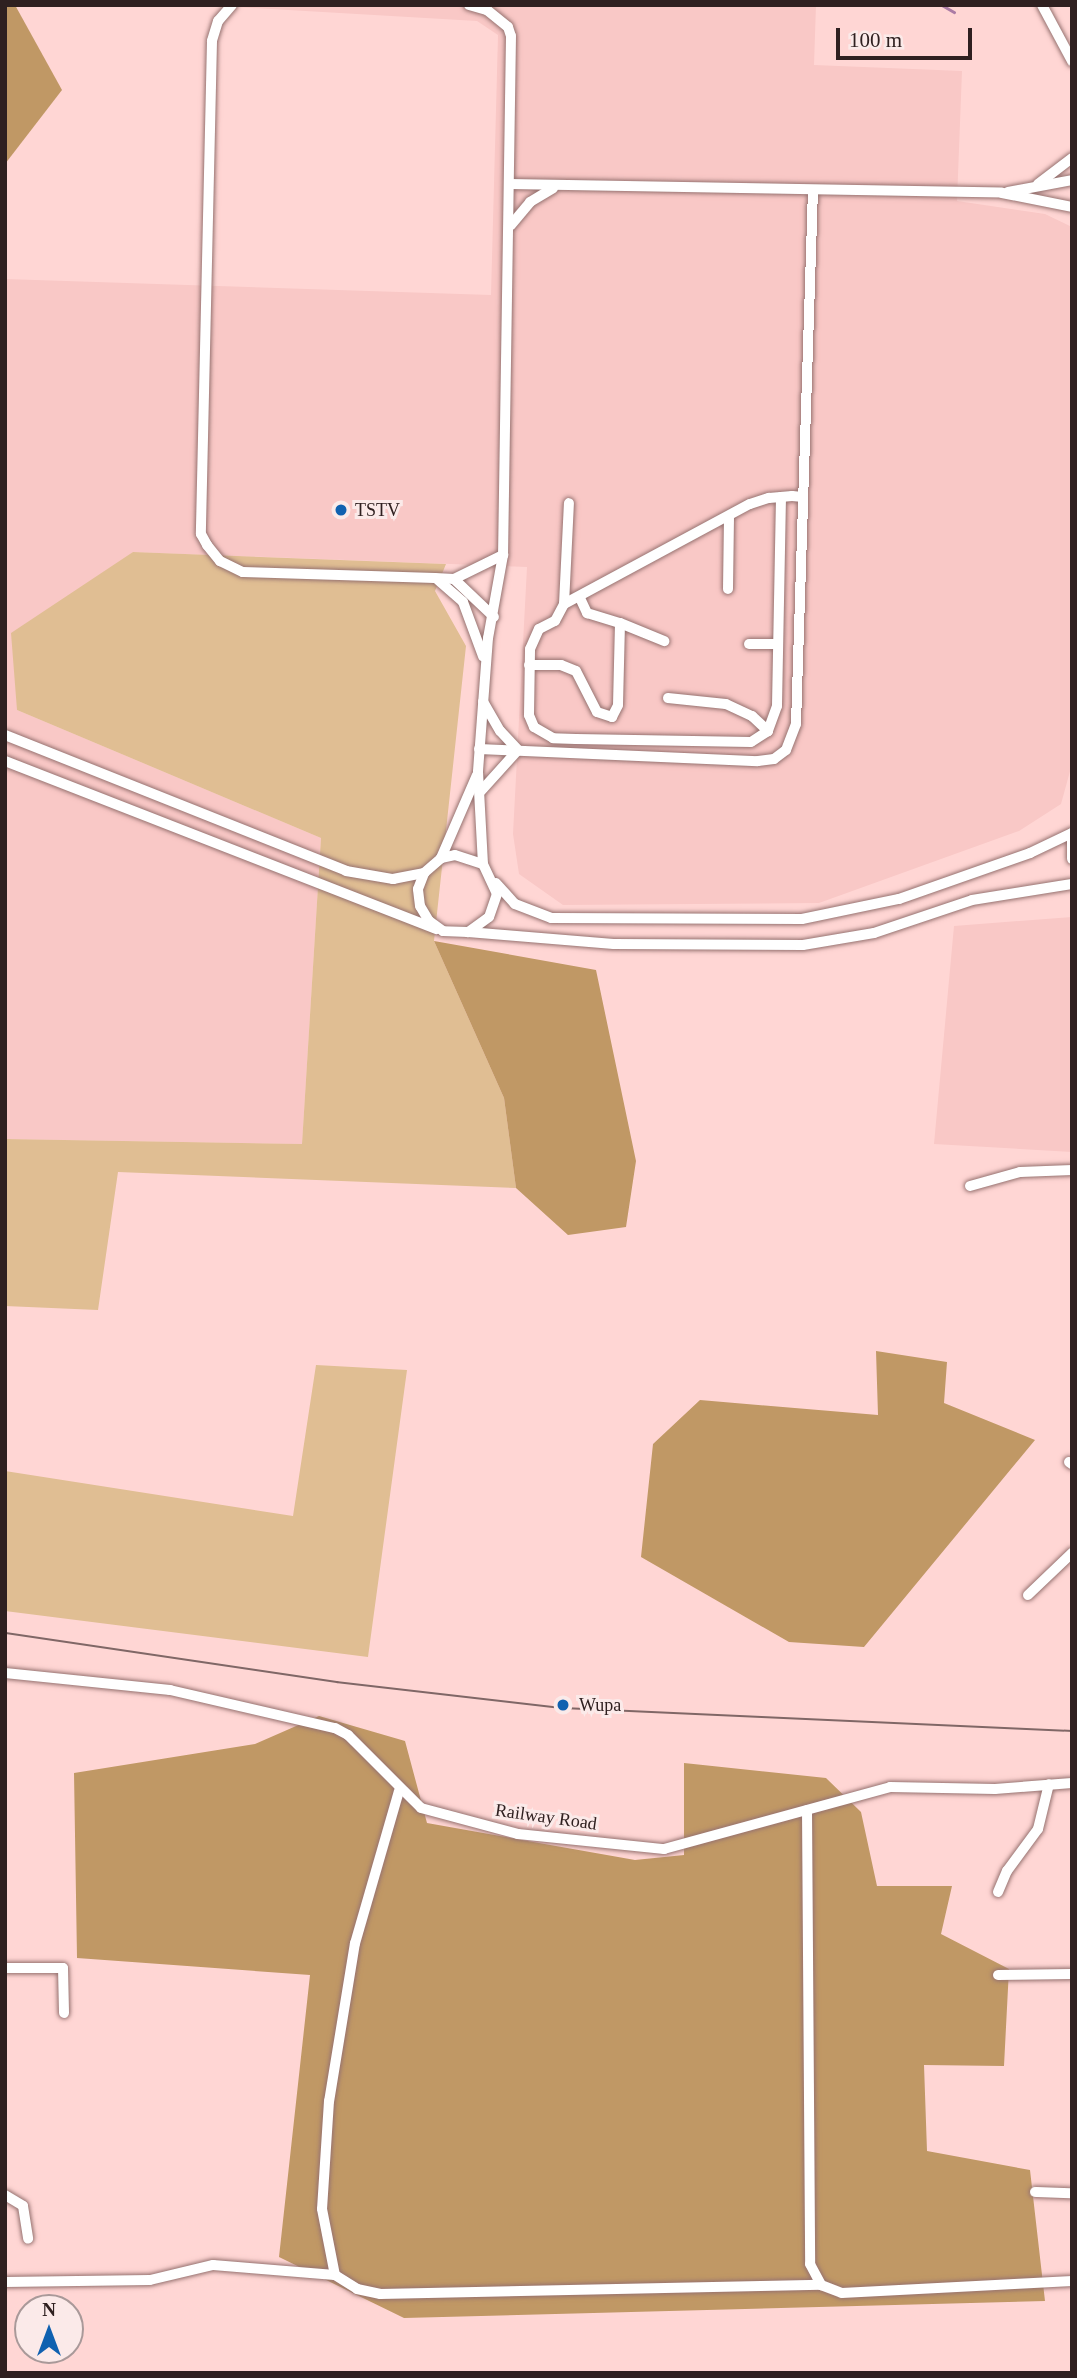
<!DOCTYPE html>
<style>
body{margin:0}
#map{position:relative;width:1077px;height:2378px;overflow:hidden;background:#ffd6d4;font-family:"Times New Roman",serif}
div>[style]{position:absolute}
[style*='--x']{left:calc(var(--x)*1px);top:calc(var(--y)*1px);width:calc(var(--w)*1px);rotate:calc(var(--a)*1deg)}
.built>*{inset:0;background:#f9c8c6}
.green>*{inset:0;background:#e0be93}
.forest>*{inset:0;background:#c09865}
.stream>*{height:2.5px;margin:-1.25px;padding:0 1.25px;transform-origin:1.25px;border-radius:1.25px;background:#ab7ba5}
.roads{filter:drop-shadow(0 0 2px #967270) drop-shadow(0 0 2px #967270)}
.minor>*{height:10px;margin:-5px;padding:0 5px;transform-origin:5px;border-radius:5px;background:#fff}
.tram>*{height:2px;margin:-1px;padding:0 1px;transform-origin:1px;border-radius:1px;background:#806766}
.dots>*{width:19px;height:19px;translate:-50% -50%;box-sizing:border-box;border:4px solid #fbeae9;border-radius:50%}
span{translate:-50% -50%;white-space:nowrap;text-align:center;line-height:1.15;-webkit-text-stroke:6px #fbeae9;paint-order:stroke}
.poi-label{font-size:18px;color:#2f2020}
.left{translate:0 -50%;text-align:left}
.street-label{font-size:18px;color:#2f2020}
.frame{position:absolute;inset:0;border:7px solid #2f2020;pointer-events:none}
.north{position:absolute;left:14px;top:2294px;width:70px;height:70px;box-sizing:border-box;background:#fbeae9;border:2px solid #a99999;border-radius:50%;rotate:0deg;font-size:19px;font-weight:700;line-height:28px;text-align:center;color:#2f2020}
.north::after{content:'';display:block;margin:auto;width:24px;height:32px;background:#1061b0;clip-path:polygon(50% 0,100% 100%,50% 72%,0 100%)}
.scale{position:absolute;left:836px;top:28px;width:136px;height:32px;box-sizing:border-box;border:4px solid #2f2020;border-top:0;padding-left:9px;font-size:21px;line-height:24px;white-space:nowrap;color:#2f2020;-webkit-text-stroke:5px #fbeae9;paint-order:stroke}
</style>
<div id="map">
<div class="built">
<div style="clip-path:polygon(201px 5px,816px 5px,814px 65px,962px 71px,957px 201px,1045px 214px,1072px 227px,1072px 764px,1061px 804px,1019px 831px,819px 903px,563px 905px,519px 874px,513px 834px,527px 567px,133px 552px,17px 710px,321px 838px,302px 1144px,5px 1139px,5px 279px,491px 295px,498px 35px,477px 21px)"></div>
<div style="clip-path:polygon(1072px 917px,1072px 1152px,934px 1144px,954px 926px)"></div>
</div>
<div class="green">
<div style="clip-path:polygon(133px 552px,446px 564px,435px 591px,466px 646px,434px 941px,504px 1098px,516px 1188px,118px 1172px,98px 1310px,5px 1306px,5px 1139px,302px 1144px,321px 838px,17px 710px,11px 633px)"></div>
<div style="clip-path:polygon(316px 1365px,407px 1370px,368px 1657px,5px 1611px,5px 1471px,293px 1516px)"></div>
</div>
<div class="forest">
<div style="clip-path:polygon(5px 5px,15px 5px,62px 90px,5px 164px)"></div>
<div style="clip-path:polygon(434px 941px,596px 970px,636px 1161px,626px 1227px,568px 1235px,516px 1188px,504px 1098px)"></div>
<div style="clip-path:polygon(876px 1351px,947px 1362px,944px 1403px,1035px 1440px,864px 1647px,789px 1642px,641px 1557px,653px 1444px,700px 1400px,878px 1415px)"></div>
<div style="clip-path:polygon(319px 1716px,405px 1741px,427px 1823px,635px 1860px,684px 1855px,684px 1763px,826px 1778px,861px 1812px,877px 1886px,952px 1886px,941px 1934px,1009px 1969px,1004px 2066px,924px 2065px,927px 2151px,1030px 2170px,1045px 2301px,404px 2318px,279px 2257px,310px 1975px,77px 1958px,74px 1773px,255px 1744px)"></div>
</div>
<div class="stream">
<div style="--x:942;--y:5;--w:14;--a:30"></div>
</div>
<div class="roads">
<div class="minor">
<div style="--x:232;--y:5;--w:21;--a:131"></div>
<div style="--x:218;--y:21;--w:21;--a:107"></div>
<div style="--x:212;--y:41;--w:493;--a:91.3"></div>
<div style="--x:201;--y:534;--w:13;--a:61"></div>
<div style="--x:207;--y:545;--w:21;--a:51"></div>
<div style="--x:220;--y:561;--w:25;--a:26"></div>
<div style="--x:243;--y:572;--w:192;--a:1.8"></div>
<div style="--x:435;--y:578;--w:19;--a:3"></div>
<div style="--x:454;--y:579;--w:55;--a:-26.1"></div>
<div style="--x:469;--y:5;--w:19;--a:16"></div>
<div style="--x:487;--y:10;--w:27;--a:39"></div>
<div style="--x:508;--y:27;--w:9;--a:72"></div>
<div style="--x:511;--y:36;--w:519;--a:90.88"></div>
<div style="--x:503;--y:555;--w:84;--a:100.2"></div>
<div style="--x:488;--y:638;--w:134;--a:94.3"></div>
<div style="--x:478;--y:772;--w:92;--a:86.9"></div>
<div style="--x:483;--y:864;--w:33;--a:65"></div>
<div style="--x:497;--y:894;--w:24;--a:109"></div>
<div style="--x:489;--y:917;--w:26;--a:144"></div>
<div style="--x:468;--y:932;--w:25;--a:-178"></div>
<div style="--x:443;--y:931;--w:17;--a:-144"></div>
<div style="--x:429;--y:921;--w:17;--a:-121"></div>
<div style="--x:420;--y:906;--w:17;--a:-97"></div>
<div style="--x:418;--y:889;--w:17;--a:-69"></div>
<div style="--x:424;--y:873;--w:23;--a:-41"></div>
<div style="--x:441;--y:858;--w:14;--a:-12"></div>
<div style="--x:455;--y:855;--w:29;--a:18"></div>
<div style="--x:1042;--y:5;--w:64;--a:61.8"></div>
<div style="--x:510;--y:184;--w:492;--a:1"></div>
<div style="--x:1002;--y:193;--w:71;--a:11.3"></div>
<div style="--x:1038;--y:184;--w:43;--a:-37.4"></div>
<div style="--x:1008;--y:192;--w:65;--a:-10.6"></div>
<div style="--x:511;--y:225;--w:30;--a:-50"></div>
<div style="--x:530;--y:202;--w:27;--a:-31"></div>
<div style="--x:781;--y:497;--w:209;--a:91.1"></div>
<div style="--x:777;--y:706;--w:27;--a:110"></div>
<div style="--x:768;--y:731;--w:20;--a:147"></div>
<div style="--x:751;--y:742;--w:175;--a:-179"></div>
<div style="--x:576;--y:739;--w:23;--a:-178"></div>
<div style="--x:553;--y:738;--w:22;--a:-150"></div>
<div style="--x:534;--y:727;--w:13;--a:-113"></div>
<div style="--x:529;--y:715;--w:66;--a:-89.1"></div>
<div style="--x:530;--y:649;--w:22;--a:-66"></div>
<div style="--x:539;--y:629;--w:18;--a:-27"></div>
<div style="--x:555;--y:621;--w:19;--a:-62"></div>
<div style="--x:564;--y:604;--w:211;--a:-28.3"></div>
<div style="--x:750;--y:504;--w:20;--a:-18"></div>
<div style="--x:769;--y:498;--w:23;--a:-5"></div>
<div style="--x:792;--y:496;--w:11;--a:5"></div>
<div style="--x:454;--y:579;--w:55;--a:43.5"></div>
<div style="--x:438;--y:580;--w:33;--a:41"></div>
<div style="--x:463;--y:602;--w:58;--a:69.7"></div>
<div style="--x:728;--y:589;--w:73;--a:-89.2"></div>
<div style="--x:580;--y:598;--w:17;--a:65"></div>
<div style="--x:587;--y:613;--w:34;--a:17"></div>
<div style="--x:564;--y:604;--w:101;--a:-87.2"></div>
<div style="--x:749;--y:644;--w:29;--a:0"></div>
<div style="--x:529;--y:665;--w:32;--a:0"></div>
<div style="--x:561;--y:665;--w:16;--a:22"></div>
<div style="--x:576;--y:671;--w:46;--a:62.9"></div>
<div style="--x:597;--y:712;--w:16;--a:18"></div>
<div style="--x:612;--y:717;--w:13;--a:-63"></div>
<div style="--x:618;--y:705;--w:82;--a:-88.6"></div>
<div style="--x:620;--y:623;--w:48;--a:22.2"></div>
<div style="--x:668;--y:698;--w:58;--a:5.9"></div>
<div style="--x:726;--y:704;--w:29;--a:25"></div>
<div style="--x:752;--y:716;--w:22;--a:43"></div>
<div style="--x:5;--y:735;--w:367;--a:21.7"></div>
<div style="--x:346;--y:871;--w:48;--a:9.7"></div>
<div style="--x:393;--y:879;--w:32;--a:-11"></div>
<div style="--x:479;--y:749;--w:279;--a:2.5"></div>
<div style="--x:758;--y:761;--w:16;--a:-7"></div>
<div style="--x:774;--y:759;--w:15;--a:-37"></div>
<div style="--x:786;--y:750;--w:28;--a:-69"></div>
<div style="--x:796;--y:724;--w:534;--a:-88.18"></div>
<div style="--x:5;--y:761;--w:463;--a:21.3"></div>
<div style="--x:481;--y:791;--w:55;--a:-47.9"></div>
<div style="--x:518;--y:750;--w:26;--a:-133"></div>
<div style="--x:500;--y:731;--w:34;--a:-120"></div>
<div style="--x:1072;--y:833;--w:26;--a:90"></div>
<div style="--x:441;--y:858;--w:90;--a:-66.6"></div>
<div style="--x:496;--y:883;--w:28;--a:48"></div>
<div style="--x:515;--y:904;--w:39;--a:21"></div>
<div style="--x:551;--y:918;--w:251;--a:0.2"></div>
<div style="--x:802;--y:919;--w:99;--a:-11.7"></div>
<div style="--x:899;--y:899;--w:139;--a:-19.3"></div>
<div style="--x:1030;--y:853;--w:47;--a:-25.5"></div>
<div style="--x:468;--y:932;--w:146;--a:4.7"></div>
<div style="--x:614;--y:944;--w:189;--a:0.3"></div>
<div style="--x:803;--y:945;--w:72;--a:-9.6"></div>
<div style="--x:874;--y:933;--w:103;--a:-18.6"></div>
<div style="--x:972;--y:900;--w:101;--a:-9.1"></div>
<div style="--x:970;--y:1186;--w:52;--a:-15.6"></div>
<div style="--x:1020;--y:1172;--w:52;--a:-2.2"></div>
<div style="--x:1069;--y:1462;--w:4;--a:34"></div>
<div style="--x:1028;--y:1595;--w:61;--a:-43.7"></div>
<div style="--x:5;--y:1673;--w:166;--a:5.9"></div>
<div style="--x:170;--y:1690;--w:169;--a:13"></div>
<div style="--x:335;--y:1728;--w:15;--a:28"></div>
<div style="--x:348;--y:1735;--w:103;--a:45"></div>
<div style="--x:421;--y:1808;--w:100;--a:15"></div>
<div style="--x:518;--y:1834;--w:147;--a:5.9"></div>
<div style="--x:664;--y:1849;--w:234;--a:-15.3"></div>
<div style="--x:890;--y:1787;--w:105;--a:1.1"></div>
<div style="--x:995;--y:1789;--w:77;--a:-4.5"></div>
<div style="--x:399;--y:1791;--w:158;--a:106.1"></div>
<div style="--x:355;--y:1943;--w:160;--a:99.3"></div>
<div style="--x:329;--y:2101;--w:108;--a:93.7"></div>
<div style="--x:322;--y:2209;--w:67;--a:78.9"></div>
<div style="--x:335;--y:2275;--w:26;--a:32"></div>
<div style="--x:357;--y:2289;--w:24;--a:12"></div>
<div style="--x:380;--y:2294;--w:441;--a:-1.2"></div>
<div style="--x:807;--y:1810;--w:454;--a:89.6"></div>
<div style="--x:810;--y:2264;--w:24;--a:62"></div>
<div style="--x:821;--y:2285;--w:22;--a:21"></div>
<div style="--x:842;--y:2293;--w:230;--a:-3"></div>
<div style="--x:998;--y:1892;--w:23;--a:-67"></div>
<div style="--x:1007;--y:1871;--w:52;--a:-53.6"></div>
<div style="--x:1038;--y:1829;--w:46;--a:-76.3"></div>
<div style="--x:5;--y:1968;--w:58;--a:0"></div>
<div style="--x:63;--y:1968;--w:45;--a:88.7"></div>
<div style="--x:998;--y:1975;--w:74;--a:-0.8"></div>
<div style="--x:1035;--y:2192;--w:37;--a:2"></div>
<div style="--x:5;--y:2195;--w:21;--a:31"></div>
<div style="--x:23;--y:2206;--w:33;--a:81"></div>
<div style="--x:5;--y:2282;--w:145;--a:-0.8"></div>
<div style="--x:150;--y:2280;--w:65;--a:-13.4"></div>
<div style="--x:213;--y:2265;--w:122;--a:4.7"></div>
</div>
</div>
<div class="tram">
<div style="--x:5;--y:1633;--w:336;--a:8.4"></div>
<div style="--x:337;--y:1682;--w:227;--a:6.6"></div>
<div style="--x:563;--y:1708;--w:510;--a:2.59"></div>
</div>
<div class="dots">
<div style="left:341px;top:510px;background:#1061b0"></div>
<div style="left:563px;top:1705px;background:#1061b0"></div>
</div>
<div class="poi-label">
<span class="left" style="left:355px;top:510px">TSTV</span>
<span class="left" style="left:579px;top:1705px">Wupa</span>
</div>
<div class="street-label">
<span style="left:546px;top:1817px;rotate:8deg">Railway Road</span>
</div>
<div class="frame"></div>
<div class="north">N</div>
<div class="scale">100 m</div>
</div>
